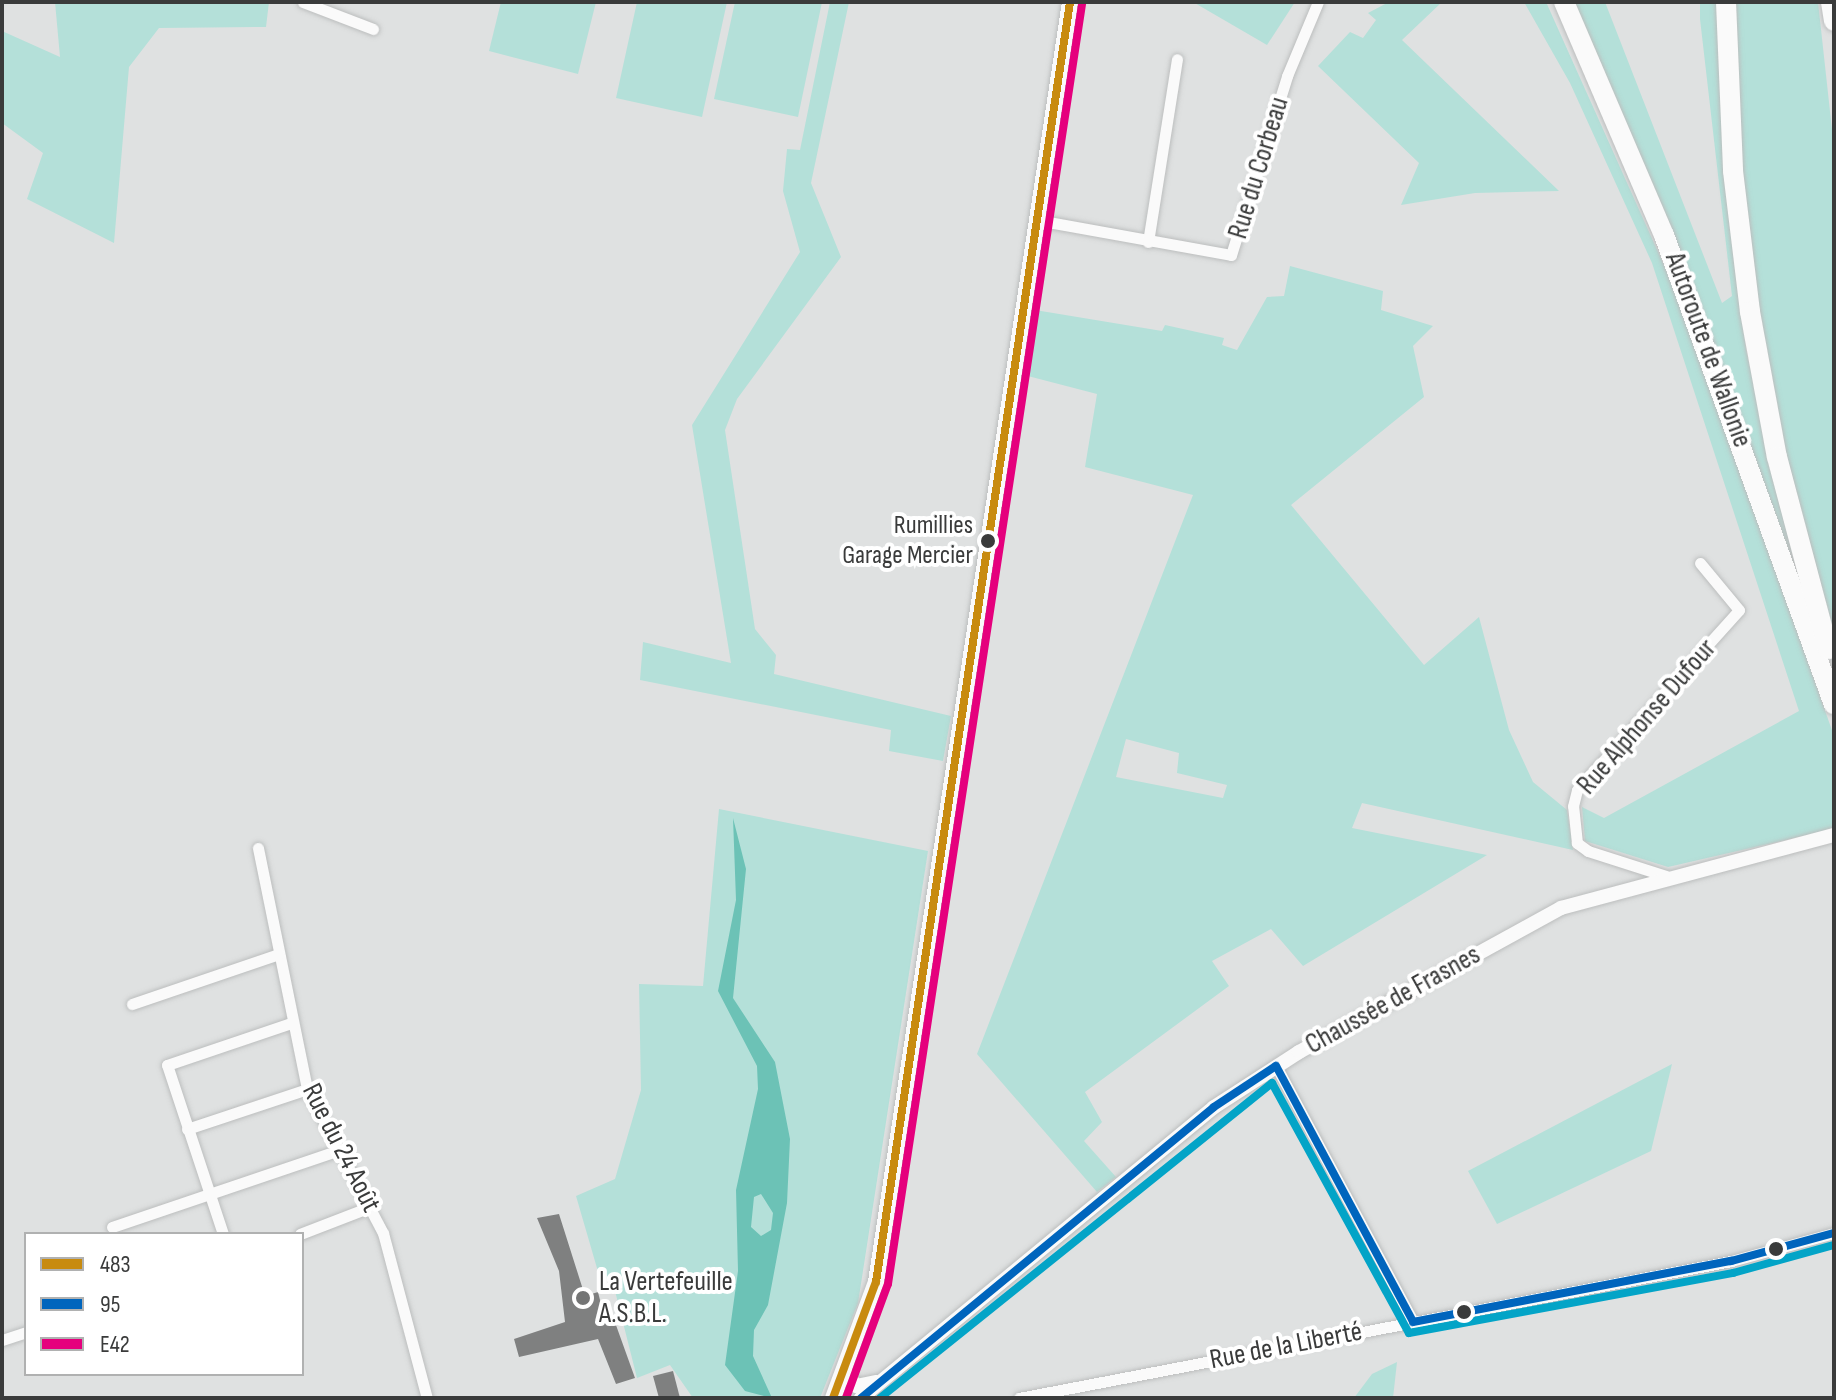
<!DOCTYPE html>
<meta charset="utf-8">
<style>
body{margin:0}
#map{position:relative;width:1836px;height:1400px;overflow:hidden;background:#dfe1e1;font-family:"Sofia Sans Condensed",sans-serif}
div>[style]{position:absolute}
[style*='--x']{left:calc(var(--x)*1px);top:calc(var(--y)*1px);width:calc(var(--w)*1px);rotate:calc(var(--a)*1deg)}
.green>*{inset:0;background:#b4e0d9}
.water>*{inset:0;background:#6cc2b6}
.building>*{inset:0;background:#7f8080}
.roads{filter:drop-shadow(0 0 2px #bcbebe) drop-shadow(0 0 2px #bcbebe)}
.street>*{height:11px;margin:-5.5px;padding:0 5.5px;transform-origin:5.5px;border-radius:5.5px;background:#fafafa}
.secondary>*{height:14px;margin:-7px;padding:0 7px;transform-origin:7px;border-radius:7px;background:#fafafa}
.primary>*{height:16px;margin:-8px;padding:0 8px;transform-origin:8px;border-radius:8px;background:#fafafa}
.highway>*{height:20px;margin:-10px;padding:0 10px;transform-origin:10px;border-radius:10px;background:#fafafa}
.bus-1>*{height:8px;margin:-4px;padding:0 4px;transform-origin:4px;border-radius:4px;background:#c88b0f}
.bus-2>*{height:8px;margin:-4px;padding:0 4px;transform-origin:4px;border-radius:4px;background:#0065bd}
.bus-3>*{height:8px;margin:-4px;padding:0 4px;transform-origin:4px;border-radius:4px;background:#e5007d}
.bus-4>*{height:8px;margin:-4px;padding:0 4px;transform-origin:4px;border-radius:4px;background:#03a4c7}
.dots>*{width:22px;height:22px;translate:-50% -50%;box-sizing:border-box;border:4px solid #fff;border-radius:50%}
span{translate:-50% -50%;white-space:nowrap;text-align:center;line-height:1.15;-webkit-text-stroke:8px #fff;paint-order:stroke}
.bus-label{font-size:26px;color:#3a3b3b}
.right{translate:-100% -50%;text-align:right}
.street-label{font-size:28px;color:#3a3b3b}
.poi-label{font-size:28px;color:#3a3b3b}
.left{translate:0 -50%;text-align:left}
.frame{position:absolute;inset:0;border:4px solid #3a3b3b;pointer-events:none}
.legend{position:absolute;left:24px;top:1232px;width:280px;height:144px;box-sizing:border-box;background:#fff;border:2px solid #b0b1b1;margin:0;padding:10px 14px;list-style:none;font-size:24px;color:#3a3b3b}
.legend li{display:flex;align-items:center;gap:16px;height:40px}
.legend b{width:40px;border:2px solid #b0b1b1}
</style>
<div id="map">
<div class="green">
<div style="clip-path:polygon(55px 2px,269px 2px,266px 27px,159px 28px,129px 67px,114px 243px,27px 199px,43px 153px,2px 123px,2px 31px,60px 57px)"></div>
<div style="clip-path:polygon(501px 2px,596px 2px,578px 74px,489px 51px)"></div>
<div style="clip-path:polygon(637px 2px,727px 2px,702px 117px,616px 98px)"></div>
<div style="clip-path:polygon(735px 2px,822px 2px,798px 117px,714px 99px)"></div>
<div style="clip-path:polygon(830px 2px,849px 2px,811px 183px,841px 257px,737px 399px,725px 430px,755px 629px,776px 655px,774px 674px,951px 716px,943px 761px,889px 751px,891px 730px,640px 680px,643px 642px,731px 663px,692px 425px,800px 252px,783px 191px,787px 149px,800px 150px)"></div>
<div style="clip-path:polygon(1193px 2px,1295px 2px,1267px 45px)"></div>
<div style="clip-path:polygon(1389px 2px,1442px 2px,1402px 40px,1559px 191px,1475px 193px,1401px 205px,1419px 163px,1318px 66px,1350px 32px,1363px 38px,1376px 20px,1368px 13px)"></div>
<div style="clip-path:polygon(1524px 2px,1546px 2px,1680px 301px,1834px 736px,1834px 829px,1668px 867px,1585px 841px,1582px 807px,1604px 818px,1799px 711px,1652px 263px,1570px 83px)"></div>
<div style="clip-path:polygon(1572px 2px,1605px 2px,1722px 303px,1732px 296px,1700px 19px,1700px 2px,1717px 2px,1724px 170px,1746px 350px,1800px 581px)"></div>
<div style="clip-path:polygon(1735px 2px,1818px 2px,1834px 148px,1834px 645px,1782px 449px,1756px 311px,1738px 159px)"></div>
<div style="clip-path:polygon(evenodd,1290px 266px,1383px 291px,1381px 310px,1433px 326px,1413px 346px,1424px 397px,1291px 505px,1424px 665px,1479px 617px,1509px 730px,1533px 782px,1567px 810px,1573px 850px,1362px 803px,1352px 828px,1487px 855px,1303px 966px,1271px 929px,1212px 961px,1229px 986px,1085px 1092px,1102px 1122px,1084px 1141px,1116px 1177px,1097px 1192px,977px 1054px,1193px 495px,1085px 467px,1097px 394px,1024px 375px,1035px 310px,1162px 331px,1165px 325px,1224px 338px,1222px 345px,1237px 350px,1267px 297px,1284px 296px,1290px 266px,1126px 739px,1179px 753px,1177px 773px,1227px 785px,1223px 798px,1116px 777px,1126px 739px)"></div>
<div style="clip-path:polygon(719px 809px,928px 851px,858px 1303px,820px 1398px,693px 1398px,670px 1365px,637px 1378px,613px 1283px,599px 1275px,576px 1196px,615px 1179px,641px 1090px,639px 984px,703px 986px)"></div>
<div style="clip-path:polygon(1672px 1064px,1651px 1151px,1497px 1224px,1468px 1171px)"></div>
<div style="clip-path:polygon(1397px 1362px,1393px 1398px,1354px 1398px,1372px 1374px)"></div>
</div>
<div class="water">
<div style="clip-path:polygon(evenodd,733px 818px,746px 869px,733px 998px,775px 1062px,790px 1139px,787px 1203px,768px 1305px,754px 1330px,753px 1356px,772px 1398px,745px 1391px,725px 1365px,738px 1271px,736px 1190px,758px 1089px,757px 1066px,718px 991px,736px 900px,733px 818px,761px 1194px,773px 1213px,771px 1230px,761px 1236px,751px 1227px,754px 1197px,761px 1194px)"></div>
</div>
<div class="building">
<div style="clip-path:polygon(559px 1214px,585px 1296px,598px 1292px,604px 1316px,612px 1314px,635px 1378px,616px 1384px,598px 1339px,519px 1357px,514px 1339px,565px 1322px,559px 1271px,537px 1218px)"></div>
<div style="clip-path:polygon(673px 1371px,680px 1398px,659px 1398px,653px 1376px)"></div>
</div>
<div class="roads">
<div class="street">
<div style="--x:303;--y:2;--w:75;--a:21.1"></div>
<div style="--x:1037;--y:220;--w:197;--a:10.2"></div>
<div style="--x:1231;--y:255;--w:188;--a:-72.6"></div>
<div style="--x:1287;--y:76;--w:80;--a:-67.3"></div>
<div style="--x:1148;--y:242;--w:185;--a:-81"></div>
<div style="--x:258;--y:848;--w:246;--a:78.5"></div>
<div style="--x:307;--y:1089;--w:163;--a:62.2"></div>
<div style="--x:383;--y:1233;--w:171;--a:75.1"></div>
<div style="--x:1666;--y:876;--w:82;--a:-162.2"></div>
<div style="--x:1588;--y:851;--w:14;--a:-144"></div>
<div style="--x:1577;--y:843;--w:37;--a:-96"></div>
<div style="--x:1573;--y:806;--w:16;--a:-76"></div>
<div style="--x:1577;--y:790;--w:242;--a:-48"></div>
<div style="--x:1739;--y:610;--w:61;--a:-129.7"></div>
<div style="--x:132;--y:1004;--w:155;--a:-18.8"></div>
<div style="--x:1276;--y:1066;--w:290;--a:61.8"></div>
<div style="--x:187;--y:1129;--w:126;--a:-18.4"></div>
<div style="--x:112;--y:1227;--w:240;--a:-18.7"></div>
<div style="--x:223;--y:1234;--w:178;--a:-108.3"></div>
<div style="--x:167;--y:1065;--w:131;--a:-18.7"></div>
<div style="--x:300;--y:1234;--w:75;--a:-21.1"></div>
<div style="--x:2;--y:1340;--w:25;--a:-18"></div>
<div style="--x:1019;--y:1398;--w:725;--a:-10.89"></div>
<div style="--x:1731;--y:1261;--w:107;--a:-15.2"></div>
</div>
<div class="secondary">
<div style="--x:846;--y:1373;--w:16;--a:52"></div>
<div style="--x:856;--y:1386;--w:21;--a:-11"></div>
<div style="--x:861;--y:1398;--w:457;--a:-39.5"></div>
<div style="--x:1214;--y:1107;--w:101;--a:-32.9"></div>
<div style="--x:1299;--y:1052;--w:299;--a:-28.8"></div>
<div style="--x:1561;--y:908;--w:283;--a:-15"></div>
</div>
<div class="primary">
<div style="--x:833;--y:1398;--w:124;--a:-69.7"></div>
<div style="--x:876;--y:1282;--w:1295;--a:-81.38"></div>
</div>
<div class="highway">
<div style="--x:1564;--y:2;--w:254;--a:66.8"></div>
<div style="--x:1664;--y:235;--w:499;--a:70.1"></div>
<div style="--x:1726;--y:2;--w:169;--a:87.6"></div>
<div style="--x:1733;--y:171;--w:142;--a:83.1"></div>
<div style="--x:1750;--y:312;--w:147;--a:79.5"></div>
<div style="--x:1777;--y:457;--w:199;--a:75.1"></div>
<div style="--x:1831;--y:2;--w:19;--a:81"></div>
</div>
</div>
<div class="bus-1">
<div style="--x:833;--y:1398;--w:124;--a:-69.7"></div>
<div style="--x:876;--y:1282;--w:1295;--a:-81.38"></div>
</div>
<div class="bus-2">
<div style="--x:1276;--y:1066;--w:290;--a:61.8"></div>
<div style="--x:1413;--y:1322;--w:324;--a:-10.9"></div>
<div style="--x:1731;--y:1261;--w:107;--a:-15.2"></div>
<div style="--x:861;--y:1398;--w:457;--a:-39.5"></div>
<div style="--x:1214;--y:1107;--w:74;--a:-33.5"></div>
</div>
<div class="bus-3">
<div style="--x:846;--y:1398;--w:121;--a:-69.8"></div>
<div style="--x:888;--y:1284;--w:1295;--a:-81.38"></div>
</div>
<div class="bus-4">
<div style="--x:880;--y:1398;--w:503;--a:-38.78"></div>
<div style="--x:1272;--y:1083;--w:285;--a:61.3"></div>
<div style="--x:1409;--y:1333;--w:330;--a:-10.5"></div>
<div style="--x:1733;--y:1273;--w:105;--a:-15.5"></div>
</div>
<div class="dots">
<div style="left:988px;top:541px;background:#3a3b3b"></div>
<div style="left:1776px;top:1249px;background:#3a3b3b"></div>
<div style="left:583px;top:1298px;background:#747575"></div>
<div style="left:1464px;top:1312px;background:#3a3b3b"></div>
</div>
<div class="bus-label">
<span class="right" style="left:973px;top:541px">Rumillies<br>Garage Mercier</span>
</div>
<div class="street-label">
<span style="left:1259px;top:168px;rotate:-73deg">Rue du Corbeau</span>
<span style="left:1708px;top:350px;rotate:70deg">Autoroute de Wallonie</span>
<span style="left:1647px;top:717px;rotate:-49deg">Rue Alphonse Dufour</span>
<span style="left:1393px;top:1000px;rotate:-29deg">Chaussée de Frasnes</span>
<span style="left:341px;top:1148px;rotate:63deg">Rue du 24 Août</span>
<span style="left:1286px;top:1346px;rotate:-11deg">Rue de la Liberté</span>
</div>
<div class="poi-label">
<span class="left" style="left:599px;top:1298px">La Vertefeuille<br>A.S.B.L.</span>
</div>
<div class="frame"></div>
<ul class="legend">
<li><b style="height:10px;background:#c88b0f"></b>483</li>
<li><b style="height:10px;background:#0065bd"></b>95</li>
<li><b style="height:10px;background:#e5007d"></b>E42</li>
</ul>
</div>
